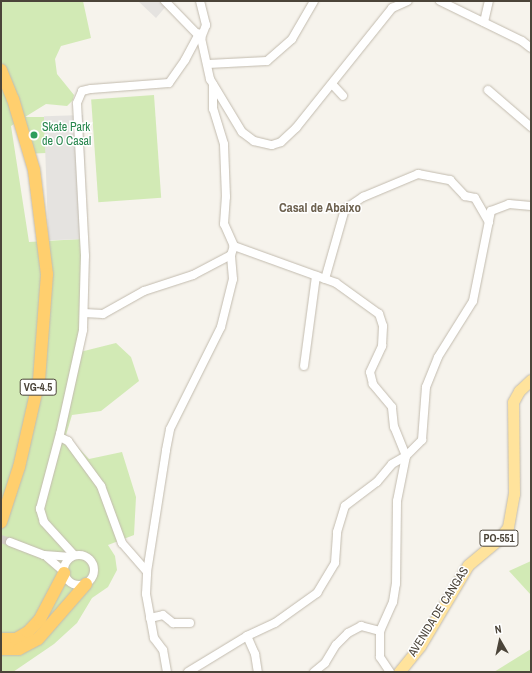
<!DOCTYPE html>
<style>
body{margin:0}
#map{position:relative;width:532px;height:673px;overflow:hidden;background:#f6f3ec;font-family:"Archivo Narrow",sans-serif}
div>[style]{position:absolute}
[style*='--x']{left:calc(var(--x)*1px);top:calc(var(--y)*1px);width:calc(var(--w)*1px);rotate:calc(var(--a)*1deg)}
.green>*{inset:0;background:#d2eab5;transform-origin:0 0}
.parking>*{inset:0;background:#e5e3e0;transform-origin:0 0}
.minor-tunnel>*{height:8px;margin-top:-4px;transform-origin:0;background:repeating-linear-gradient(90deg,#d4d0c8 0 8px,transparent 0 12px)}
.roads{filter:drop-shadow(0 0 1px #c2bbae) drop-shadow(0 0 1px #c2bbae)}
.minor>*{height:8px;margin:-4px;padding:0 4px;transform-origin:4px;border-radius:4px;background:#fff}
.minor>.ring{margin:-4px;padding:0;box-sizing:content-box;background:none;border:8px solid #fff;border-radius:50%}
.major>*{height:11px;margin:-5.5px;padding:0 5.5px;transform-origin:5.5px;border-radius:5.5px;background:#ffe39c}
.highway>*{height:12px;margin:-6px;padding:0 6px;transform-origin:6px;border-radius:6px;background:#ffcf6e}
.dots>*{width:11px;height:11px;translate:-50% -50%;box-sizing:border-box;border:2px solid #fff;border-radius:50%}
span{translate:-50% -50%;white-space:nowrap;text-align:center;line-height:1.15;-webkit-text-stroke:3px #fff;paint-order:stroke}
.shield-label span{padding:1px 3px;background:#fff;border:1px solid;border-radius:3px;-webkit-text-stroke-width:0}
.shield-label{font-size:11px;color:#4b4439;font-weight:700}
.leisure-label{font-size:12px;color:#27864d}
.left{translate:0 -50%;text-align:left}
.street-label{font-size:12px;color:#4b4439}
.neighbourhood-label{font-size:13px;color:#6e6250;font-weight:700}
.frame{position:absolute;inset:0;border:2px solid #4b4439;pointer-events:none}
.north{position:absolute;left:480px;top:621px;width:40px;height:40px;-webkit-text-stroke:3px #fff;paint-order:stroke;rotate:351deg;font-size:11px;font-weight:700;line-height:16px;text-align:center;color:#4b4439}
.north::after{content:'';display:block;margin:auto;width:14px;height:18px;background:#4b4439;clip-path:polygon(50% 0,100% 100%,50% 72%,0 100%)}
</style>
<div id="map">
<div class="green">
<div style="clip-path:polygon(1px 1px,83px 1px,91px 38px,61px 46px,55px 59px,57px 74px,74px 95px,73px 100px,67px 106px,46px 104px,25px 117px,44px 117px,46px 153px,24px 154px,22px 119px,11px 126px,29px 242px,81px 239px,83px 259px,80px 330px,76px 353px,116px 343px,131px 357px,139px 381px,101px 411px,72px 415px,66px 435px,89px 459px,122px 452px,136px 497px,134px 535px,108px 545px,115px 556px,117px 570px,108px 587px,92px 598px,77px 623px,54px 644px,13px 672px,1px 672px)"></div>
<div style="left:154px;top:95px;width:103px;height:63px;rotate:86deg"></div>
<div style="clip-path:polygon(531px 561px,531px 595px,509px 571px)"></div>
<div style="clip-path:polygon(531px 649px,531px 672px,494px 672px)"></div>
</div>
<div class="parking">
<div style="clip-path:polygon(138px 1px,165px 1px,168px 4px,156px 18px)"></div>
<div style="left:83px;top:115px;width:124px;height:39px;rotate:88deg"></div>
</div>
<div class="minor-tunnel">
<div style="--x:1;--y:539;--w:9;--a:18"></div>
</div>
<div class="roads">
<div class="minor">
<div style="--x:165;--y:1;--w:52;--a:45.8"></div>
<div style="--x:201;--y:38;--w:42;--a:77.6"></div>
<div style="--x:210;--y:79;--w:62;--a:58.9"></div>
<div style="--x:242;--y:132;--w:15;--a:37"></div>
<div style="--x:254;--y:141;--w:18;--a:13"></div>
<div style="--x:272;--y:145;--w:9;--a:-18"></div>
<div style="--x:281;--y:142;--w:21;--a:-43"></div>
<div style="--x:296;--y:128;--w:154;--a:-51.3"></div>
<div style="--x:392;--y:8;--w:17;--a:-24"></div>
<div style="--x:200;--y:1;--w:25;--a:76"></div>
<div style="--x:206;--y:25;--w:14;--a:111"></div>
<div style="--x:440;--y:1;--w:91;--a:26"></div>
<div style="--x:522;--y:41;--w:11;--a:38"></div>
<div style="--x:484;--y:22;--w:22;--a:-77"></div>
<div style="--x:208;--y:64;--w:59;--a:-2.9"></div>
<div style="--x:267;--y:61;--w:33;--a:-41"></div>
<div style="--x:292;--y:39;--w:44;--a:-59.9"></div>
<div style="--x:332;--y:84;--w:16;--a:47"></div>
<div style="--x:488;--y:90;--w:57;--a:40.7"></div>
<div style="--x:325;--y:279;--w:73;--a:-74.1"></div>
<div style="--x:345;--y:209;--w:22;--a:-34"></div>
<div style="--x:363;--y:197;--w:60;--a:-22.7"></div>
<div style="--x:418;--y:174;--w:33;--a:11"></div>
<div style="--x:450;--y:180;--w:22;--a:47"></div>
<div style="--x:465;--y:196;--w:10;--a:11"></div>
<div style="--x:475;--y:198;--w:28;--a:60"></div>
<div style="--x:84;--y:313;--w:19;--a:3"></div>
<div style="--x:103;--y:314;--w:47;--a:-29.3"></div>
<div style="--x:144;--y:291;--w:52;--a:-18.1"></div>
<div style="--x:193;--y:275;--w:43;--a:-27.8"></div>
<div style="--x:304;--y:366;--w:91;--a:-82.4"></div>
<div style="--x:60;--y:437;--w:9;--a:27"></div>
<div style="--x:68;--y:441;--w:56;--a:53.7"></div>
<div style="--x:101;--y:486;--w:61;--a:69.8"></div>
<div style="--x:122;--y:543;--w:38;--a:49"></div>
<div style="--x:10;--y:542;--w:36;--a:21"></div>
<div style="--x:44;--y:555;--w:27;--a:4"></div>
<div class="ring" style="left:64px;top:555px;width:22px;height:22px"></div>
<div style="--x:74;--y:555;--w:45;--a:-132.3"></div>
<div style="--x:44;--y:522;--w:14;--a:-107"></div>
<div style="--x:40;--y:509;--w:78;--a:-75.1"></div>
<div style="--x:60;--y:434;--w:107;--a:-77.5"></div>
<div style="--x:83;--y:330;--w:74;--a:-88.5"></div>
<div style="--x:85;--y:256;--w:153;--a:-93"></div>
<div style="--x:77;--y:103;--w:13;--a:-67"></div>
<div style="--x:82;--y:91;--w:9;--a:-13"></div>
<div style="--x:91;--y:89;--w:78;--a:-4.4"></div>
<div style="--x:169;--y:83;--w:28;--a:-55"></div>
<div style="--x:185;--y:60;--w:30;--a:-62"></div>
<div style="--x:47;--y:557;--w:23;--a:41"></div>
<div style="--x:150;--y:618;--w:13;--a:-13"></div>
<div style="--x:163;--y:615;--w:13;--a:39"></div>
<div style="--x:173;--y:623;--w:17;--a:0"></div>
<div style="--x:247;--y:636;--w:20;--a:66"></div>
<div style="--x:255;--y:654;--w:18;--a:81"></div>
<div style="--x:167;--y:672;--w:22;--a:-100"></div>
<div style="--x:163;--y:650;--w:15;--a:-127"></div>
<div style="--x:154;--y:638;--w:45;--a:-100.3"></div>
<div style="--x:146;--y:594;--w:22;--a:-87"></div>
<div style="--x:147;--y:572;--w:123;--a:-81.1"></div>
<div style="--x:166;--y:450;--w:21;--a:-79"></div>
<div style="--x:170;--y:429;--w:114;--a:-63.4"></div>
<div style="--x:221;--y:327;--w:49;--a:-76"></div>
<div style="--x:233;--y:279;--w:24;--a:-95"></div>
<div style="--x:231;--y:255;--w:9;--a:-72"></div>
<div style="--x:234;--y:246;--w:24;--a:-114"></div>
<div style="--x:224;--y:224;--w:27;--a:-86"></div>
<div style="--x:226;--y:197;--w:53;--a:-92.2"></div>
<div style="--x:224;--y:144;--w:37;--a:-107"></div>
<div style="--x:213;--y:109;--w:24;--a:-90"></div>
<div style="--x:188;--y:672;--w:69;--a:-31.4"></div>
<div style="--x:247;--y:636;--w:31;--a:-25"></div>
<div style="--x:275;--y:623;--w:52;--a:-35.5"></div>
<div style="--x:317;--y:593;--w:35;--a:-59"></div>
<div style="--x:335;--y:563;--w:31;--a:-86"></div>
<div style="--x:337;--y:532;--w:27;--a:-73"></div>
<div style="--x:345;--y:506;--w:40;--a:-37"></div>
<div style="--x:377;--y:482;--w:23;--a:-50"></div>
<div style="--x:392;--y:464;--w:16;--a:-30"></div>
<div style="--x:406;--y:456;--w:31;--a:-112"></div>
<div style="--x:394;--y:427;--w:20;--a:-96"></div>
<div style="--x:392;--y:407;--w:30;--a:-130"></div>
<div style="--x:373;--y:384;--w:12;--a:-104"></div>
<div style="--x:370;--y:372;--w:29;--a:-65"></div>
<div style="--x:382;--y:346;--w:20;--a:-87"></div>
<div style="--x:383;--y:326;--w:13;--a:-108"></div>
<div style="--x:379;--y:314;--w:53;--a:-144.2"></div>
<div style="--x:336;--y:283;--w:109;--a:-160.1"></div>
<div style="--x:314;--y:672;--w:14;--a:-39"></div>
<div style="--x:325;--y:663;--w:21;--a:-59"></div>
<div style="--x:336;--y:645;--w:17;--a:-45"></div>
<div style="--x:348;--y:633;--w:15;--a:-28"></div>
<div style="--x:361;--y:626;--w:20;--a:15"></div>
<div style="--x:390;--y:672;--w:18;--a:-124"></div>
<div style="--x:380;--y:657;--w:26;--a:-90"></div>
<div style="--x:380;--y:631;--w:32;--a:-66"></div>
<div style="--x:393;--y:602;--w:18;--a:-81"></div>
<div style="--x:396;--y:584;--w:83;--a:-89.3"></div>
<div style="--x:397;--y:501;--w:46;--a:-78.7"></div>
<div style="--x:406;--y:456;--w:23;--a:-45"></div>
<div style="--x:422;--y:440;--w:53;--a:-85.7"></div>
<div style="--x:426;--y:387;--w:32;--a:-68"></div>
<div style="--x:438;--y:357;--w:66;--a:-58"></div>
<div style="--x:473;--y:301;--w:92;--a:-78.7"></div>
<div style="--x:491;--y:211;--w:19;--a:-21"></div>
<div style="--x:509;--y:204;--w:22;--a:5"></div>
</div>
<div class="major">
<div style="--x:399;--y:672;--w:33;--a:-51"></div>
<div style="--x:420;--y:646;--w:94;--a:-59.3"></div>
<div style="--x:468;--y:565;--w:39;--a:-40"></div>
<div style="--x:498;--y:540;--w:16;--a:-52"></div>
<div style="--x:508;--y:527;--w:34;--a:-80"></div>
<div style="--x:514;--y:494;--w:92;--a:-90.6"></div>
<div style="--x:513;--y:402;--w:13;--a:-61"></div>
<div style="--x:519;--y:391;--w:16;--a:-43"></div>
</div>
<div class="highway">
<div style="--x:1;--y:70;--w:31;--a:68"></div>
<div style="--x:13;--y:99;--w:74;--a:73.5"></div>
<div style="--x:34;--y:170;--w:105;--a:82.9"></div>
<div style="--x:47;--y:274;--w:106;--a:94.3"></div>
<div style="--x:39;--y:380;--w:89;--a:102.9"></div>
<div style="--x:19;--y:467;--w:58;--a:108.1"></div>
<div style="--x:1;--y:639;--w:15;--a:0"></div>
<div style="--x:16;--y:639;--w:14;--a:-30"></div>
<div style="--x:28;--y:632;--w:18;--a:-47"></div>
<div style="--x:40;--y:619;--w:52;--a:-62.4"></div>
<div style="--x:1;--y:649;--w:18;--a:0"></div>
<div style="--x:19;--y:649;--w:21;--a:-28"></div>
<div style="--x:38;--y:639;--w:73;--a:-48.9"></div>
</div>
</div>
<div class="dots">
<div style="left:34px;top:135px;background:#2e9e5b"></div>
</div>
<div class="shield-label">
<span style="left:38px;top:387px">VG-4.5</span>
<span style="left:499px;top:538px">PO-551</span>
</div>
<div class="leisure-label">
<span class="left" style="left:42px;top:135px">Skate Park<br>de O Casal</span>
</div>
<div class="street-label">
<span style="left:439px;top:612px;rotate:-58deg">AVENIDA DE CANGAS</span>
</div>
<div class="neighbourhood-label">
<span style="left:320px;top:208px">Casal de Abaixo</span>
</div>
<div class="frame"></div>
<div class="north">N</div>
</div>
